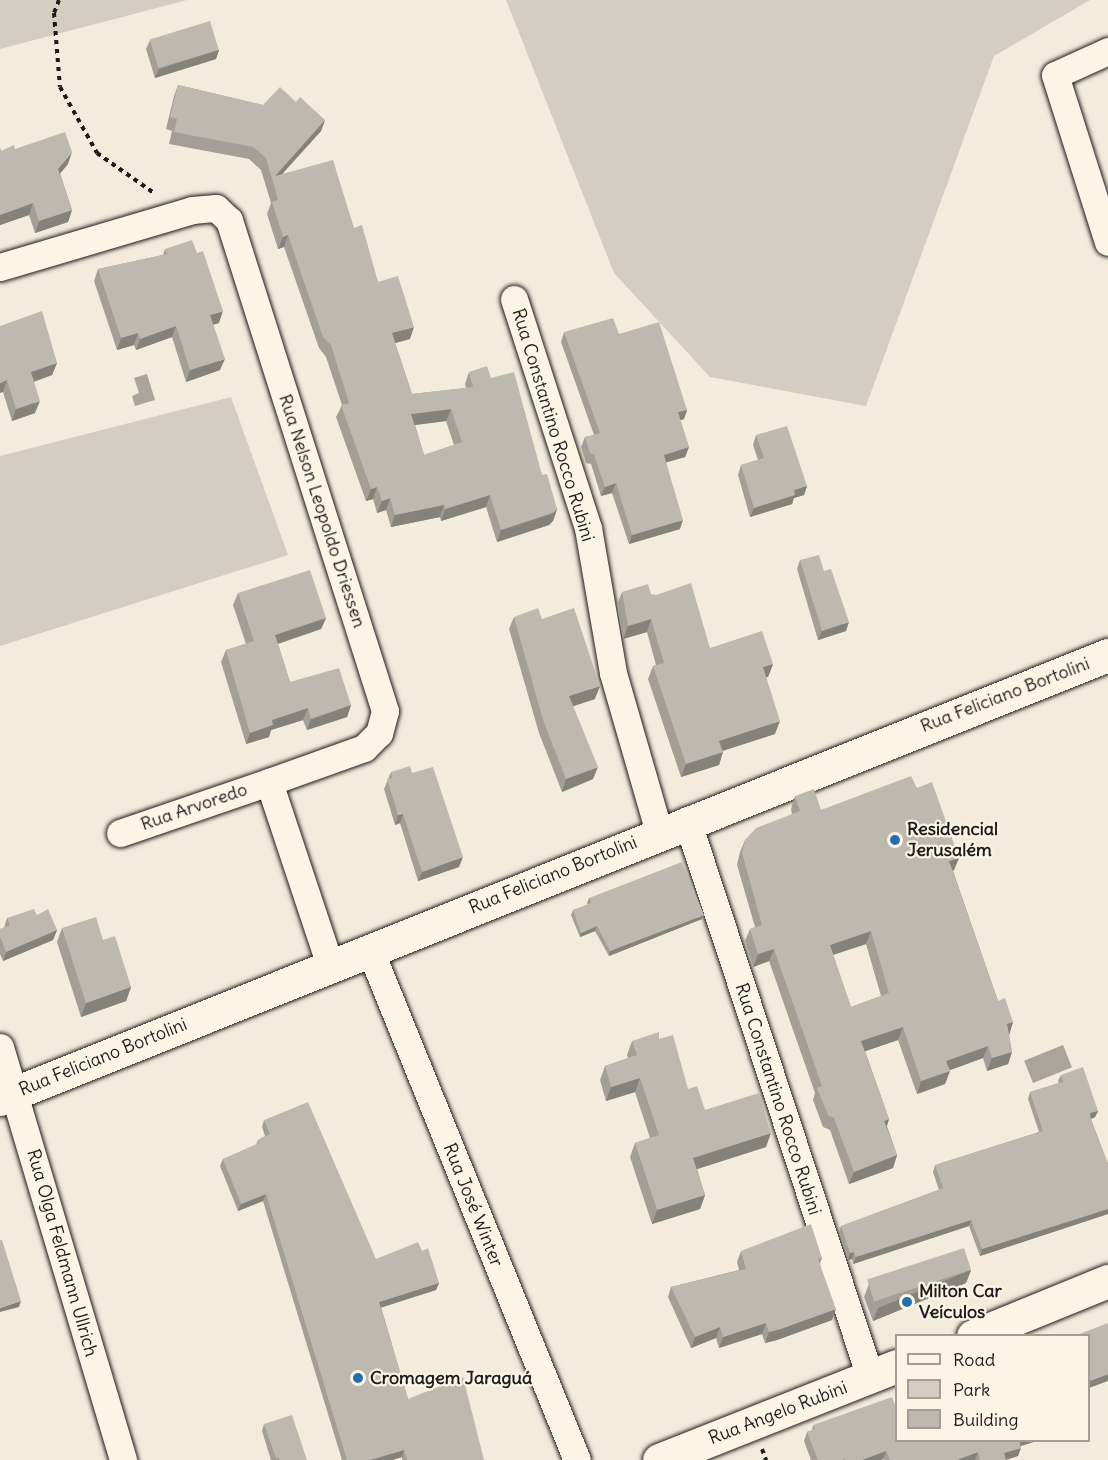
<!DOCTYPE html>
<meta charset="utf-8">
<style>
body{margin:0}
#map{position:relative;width:1108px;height:1460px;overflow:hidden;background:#f3ecdd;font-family:Delius,sans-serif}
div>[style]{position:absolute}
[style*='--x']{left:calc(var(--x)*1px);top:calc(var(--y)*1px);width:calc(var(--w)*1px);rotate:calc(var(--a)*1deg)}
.green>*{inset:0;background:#d3cec1}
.water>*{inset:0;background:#aaa59b;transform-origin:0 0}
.path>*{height:4px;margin-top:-2px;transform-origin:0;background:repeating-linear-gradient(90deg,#1c1c1c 0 4.5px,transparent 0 9px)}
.roads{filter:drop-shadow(0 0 2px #1c1c1c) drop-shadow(0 0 2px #1c1c1c)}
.minor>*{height:27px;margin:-13.5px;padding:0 13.5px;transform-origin:13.5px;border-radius:13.5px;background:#fcf5e5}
.primary>*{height:33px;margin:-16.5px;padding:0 16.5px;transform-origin:16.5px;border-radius:16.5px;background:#fcf5e5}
.wall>*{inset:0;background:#a39f96}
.shaded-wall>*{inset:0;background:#85827a}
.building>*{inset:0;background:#beb9ae;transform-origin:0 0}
.dots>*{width:16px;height:16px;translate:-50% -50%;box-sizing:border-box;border:3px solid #fcf5e5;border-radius:50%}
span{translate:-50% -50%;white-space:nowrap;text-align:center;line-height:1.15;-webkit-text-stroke:4.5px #fcf5e5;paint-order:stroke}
.street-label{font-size:18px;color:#1c1c1c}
.poi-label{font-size:18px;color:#1c1c1c;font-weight:700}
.left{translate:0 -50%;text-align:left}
.legend{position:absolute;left:895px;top:1334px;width:195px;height:108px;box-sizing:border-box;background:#fcf5e5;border:2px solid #a29e95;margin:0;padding:8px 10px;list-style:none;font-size:18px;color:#1c1c1c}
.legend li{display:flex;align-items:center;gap:12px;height:30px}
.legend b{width:30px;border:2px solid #a29e95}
</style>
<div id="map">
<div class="green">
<div style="clip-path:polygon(0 0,187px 0,0 49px)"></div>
<div style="clip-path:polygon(506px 0,1090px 0,994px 56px,866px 406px,710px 377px,614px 273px)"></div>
<div style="clip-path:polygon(231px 397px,288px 555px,0 646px,0 456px)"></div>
</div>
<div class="water">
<div style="clip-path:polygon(147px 374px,155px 400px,135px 406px,132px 396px,139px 393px,134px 378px)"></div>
<div style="left:1063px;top:1045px;width:24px;height:42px;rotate:68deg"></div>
</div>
<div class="path">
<div style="--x:59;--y:0;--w:14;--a:111"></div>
<div style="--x:54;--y:13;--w:74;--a:85.4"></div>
<div style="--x:60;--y:87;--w:76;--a:60.7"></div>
<div style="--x:97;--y:153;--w:70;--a:35.1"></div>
<div style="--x:762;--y:1449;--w:12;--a:70"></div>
</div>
<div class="roads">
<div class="minor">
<div style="--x:1108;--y:51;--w:58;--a:155.6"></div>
<div style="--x:1055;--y:75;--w:175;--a:72.4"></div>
<div style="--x:0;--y:267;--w:200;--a:-16.5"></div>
<div style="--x:192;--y:210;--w:24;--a:-5"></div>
<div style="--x:216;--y:208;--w:18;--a:43"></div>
<div style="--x:229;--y:220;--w:515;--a:72.37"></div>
<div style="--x:385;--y:711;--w:23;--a:105"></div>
<div style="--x:379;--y:733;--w:21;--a:135"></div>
<div style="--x:364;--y:748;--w:101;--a:160.3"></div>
<div style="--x:269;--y:782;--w:193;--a:71.6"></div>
<div style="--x:514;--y:299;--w:241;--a:72.1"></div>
<div style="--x:588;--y:528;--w:147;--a:80.2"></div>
<div style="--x:613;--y:673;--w:166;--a:73.9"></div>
<div style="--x:687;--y:820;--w:586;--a:71.81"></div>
<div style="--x:120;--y:833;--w:157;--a:-18.9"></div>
<div style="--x:370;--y:950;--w:550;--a:67.91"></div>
<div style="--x:0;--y:1047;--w:431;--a:73.4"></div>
</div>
<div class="primary">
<div style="--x:0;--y:1099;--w:1194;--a:-21.84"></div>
<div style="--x:973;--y:1336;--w:146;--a:-22.2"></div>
<div style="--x:659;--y:1460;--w:255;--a:-21.6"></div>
</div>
</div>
<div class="wall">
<div style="clip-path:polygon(150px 40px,219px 50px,216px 59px,155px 78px,146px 49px)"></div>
<div style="clip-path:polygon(evenodd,178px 85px,263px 105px,296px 102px,325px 120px,321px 131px,283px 173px,354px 228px,378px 282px,410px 339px,395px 343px,412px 394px,466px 388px,465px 384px,469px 372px,491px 378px,542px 475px,557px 509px,553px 521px,549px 525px,497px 542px,486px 507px,441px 521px,440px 517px,391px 527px,386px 510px,377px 513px,373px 499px,366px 501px,336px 417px,342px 405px,326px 357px,319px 348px,284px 247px,278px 249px,267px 214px,271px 203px,261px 170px,249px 159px,169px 144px,172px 131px,166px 129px,174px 96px,178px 85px,446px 421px,454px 445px,424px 455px,415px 425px,446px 421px)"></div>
<div style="clip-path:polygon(0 148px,1px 151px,15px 149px,68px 164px,60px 173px,72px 210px,68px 222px,35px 233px,29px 215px,0 225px)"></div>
<div style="clip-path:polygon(165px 249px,219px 323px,213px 324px,220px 370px,186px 382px,172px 337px,136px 350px,134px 345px,117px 350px,94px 281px,98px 269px,163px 255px)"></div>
<div style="clip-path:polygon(0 326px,57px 363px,52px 375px,34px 382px,35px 413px,12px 421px,3px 392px)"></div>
<div style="clip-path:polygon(564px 332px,619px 334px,687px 410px,684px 419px,680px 420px,689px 447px,685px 457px,666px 462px,680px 529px,629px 544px,612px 493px,601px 496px,591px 464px,586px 463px,581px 447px,585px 437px,594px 435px,561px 342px)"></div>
<div style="clip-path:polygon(756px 435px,807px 486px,804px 495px,794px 498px,792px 504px,750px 517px,738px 475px,741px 465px,758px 460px,753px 445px)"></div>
<div style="clip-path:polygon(800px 560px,824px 571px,846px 631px,818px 640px,797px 569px)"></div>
<div style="clip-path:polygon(622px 592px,651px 594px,710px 648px,773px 664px,768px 677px,766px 677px,775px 734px,723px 751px,719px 765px,681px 777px,648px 679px,653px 666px,656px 665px,647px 632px,623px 639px,617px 605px)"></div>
<div style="clip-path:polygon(238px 593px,326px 618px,321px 629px,278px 644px,290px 682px,351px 705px,347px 717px,307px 730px,303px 720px,271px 730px,269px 737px,246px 744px,221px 662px,226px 650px,246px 644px,233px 605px)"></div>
<div style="clip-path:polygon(514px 617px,542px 619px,595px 699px,573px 706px,593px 779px,562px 792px,539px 733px,509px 629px)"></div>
<div style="clip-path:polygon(391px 772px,412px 773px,459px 867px,418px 881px,400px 823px,395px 825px,384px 789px)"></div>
<div style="clip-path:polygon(evenodd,917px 788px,959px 858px,954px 870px,953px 871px,998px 1001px,1013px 1022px,1009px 1035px,1012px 1052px,1008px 1064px,987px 1071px,983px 1058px,950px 1070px,945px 1084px,917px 1094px,898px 1040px,865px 1051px,889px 1119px,887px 1126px,897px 1155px,893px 1168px,849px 1184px,830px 1130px,823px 1127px,813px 1100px,815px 1093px,769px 961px,753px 967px,745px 941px,750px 929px,755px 927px,737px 865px,740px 852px,745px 840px,792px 814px,791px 809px,795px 796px,821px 810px,917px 788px,866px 944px,881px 996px,851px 1007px,833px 955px,866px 944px)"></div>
<div style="clip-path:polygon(589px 898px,702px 919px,609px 956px,595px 931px,580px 937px,571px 915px,573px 910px,588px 905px,587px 903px)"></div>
<div style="clip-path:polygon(37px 915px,57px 930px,53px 940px,3px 961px,0 954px,0 929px,4px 928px,7px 918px)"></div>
<div style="clip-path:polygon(62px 928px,103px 940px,131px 987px,126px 1001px,81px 1017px,57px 942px)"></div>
<div style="clip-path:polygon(659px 1039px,688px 1089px,705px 1110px,766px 1147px,697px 1169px,705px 1195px,700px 1209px,652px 1224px,630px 1157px,635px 1143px,650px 1138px,635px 1092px,606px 1101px,600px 1080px,605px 1066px,628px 1058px,627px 1055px,632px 1041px)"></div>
<div style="clip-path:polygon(1061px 1075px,1098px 1111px,1095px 1117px,1091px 1119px,1108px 1164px,1108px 1214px,980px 1256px,969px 1226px,853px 1264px,852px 1259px,848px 1260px,839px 1232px,841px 1226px,939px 1190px,933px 1172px,935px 1165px,1039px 1132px,1028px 1099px,1030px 1092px,1059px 1083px,1058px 1081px)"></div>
<div style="clip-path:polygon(264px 1120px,376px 1259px,439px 1283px,436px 1290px,381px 1307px,408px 1399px,484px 1460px,402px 1460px,402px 1457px,392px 1460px,342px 1460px,263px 1201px,238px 1211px,220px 1166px,223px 1159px,256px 1145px,258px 1140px,265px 1136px,262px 1127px)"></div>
<div style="clip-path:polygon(741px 1251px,822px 1258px,820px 1264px,832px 1320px,777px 1340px,765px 1343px,762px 1334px,719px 1348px,716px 1338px,691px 1348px,668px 1297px,671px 1287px,739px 1270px,737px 1262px)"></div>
<div style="clip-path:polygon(971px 1270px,966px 1283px,873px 1321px,864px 1297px,869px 1284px)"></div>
<div style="clip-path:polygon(264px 1424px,307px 1460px,271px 1460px,262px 1431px)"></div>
<div style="clip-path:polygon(813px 1425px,897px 1440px,1021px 1446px,1018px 1456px,1006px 1460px,884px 1460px,883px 1459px,881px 1460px,811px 1460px,804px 1441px,807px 1432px,812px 1430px)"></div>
</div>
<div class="shaded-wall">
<div style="clip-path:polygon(219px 50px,216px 59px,155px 78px,159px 69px)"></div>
<div style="clip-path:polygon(325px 120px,321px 131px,273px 184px,275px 176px)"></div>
<div style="clip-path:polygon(72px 152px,68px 164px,54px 181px,58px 169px)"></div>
<div style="clip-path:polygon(33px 203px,29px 215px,0 225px,0 215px)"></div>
<div style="clip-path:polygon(72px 210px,68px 222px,35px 233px,39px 221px)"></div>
<div style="clip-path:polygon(288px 235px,284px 247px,278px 249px,283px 237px)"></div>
<div style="clip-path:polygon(223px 311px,219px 323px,206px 327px,210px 315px)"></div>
<div style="clip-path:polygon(176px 326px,172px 337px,136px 350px,140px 339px)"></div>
<div style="clip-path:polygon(414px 327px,410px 339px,388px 345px,392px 333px)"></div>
<div style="clip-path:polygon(138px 333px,134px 345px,117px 350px,121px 338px)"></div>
<div style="clip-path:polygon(225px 359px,220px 370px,186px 382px,190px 370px)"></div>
<div style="clip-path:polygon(57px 363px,52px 375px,26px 384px,31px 372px)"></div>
<div style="clip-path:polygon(7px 380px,3px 392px,0 393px,0 383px)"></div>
<div style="clip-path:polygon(40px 401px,35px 413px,12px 421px,16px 409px)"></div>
<div style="clip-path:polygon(451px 409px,446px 421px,407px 426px,411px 414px)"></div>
<div style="clip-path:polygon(687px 410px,684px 419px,674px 422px,678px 412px)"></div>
<div style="clip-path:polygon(689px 447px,685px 457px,661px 464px,664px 455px)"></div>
<div style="clip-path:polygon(616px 483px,612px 493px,601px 496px,605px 487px)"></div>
<div style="clip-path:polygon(807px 486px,804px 495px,794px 498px,792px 504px,750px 517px,754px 508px,794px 490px)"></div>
<div style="clip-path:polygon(377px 487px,373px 499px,366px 501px,371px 489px)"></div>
<div style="clip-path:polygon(490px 495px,486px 507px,441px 521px,445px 509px)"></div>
<div style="clip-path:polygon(390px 498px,386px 510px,377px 513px,382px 501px)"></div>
<div style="clip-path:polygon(444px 505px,440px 517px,391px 527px,395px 515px)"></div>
<div style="clip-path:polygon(557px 509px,553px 521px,549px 525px,497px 542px,501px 530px)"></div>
<div style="clip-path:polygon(683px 520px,680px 529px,629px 544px,632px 535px)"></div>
<div style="clip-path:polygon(326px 618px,321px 629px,271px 646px,275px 635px)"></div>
<div style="clip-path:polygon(651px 619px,647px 632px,623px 639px,628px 626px)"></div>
<div style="clip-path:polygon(849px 622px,846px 631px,818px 640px,822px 631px)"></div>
<div style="clip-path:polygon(773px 664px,768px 677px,758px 679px,763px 667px)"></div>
<div style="clip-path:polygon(600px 686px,595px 699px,565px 709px,569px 696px)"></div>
<div style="clip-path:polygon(351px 705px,347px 717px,307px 730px,311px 719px)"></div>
<div style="clip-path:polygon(308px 708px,303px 720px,271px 730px,269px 737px,246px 744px,250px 733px,272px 720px)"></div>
<div style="clip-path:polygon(780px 721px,775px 734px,715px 753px,719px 741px)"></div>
<div style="clip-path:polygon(723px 752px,719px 765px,681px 777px,686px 764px)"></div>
<div style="clip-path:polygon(598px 767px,593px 779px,562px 792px,566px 779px)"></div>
<div style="clip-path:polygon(403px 814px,400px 823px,395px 825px,398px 815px)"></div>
<div style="clip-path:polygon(463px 857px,459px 867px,418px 881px,422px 872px)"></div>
<div style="clip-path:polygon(959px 858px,954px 870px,945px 873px,949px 861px)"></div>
<div style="clip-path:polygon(704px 915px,702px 919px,609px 956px,610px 951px)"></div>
<div style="clip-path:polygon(597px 926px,595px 931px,580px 937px,581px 933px)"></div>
<div style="clip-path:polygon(57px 930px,53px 940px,3px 961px,6px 952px)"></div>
<div style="clip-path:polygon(871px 931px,866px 944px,826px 957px,830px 945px)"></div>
<div style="clip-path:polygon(774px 949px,769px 961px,753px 967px,758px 954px)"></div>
<div style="clip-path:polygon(131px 987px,126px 1001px,81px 1017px,86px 1003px)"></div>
<div style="clip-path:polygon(1013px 1022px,1009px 1035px,1007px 1024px)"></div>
<div style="clip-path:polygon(903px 1027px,898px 1040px,857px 1054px,861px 1041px)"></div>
<div style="clip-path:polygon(988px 1046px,983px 1058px,942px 1073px,946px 1061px)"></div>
<div style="clip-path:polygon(1012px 1052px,1008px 1064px,987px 1071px,992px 1058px)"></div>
<div style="clip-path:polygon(950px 1071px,945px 1084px,917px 1094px,921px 1081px)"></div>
<div style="clip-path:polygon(640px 1078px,635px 1092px,606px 1101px,611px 1087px)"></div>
<div style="clip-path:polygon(1098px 1111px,1095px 1117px,1088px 1120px,1090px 1113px)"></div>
<div style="clip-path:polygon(889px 1119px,885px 1131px,884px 1121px)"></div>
<div style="clip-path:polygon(771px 1133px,766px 1147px,688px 1172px,693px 1158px)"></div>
<div style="clip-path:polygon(897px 1155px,893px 1168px,849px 1184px,854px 1172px)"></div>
<div style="clip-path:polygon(266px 1194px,263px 1201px,238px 1211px,241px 1204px)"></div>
<div style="clip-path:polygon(705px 1195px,700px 1209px,652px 1224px,657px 1210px)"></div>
<div style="clip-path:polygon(1108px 1209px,1108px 1214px,980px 1256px,982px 1249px)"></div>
<div style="clip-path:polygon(971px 1220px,969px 1226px,853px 1264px,856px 1257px)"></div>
<div style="clip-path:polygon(854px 1252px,852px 1259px,848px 1260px,850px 1253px)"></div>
<div style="clip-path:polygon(971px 1270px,966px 1283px,873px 1321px,878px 1308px)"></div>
<div style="clip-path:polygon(439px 1283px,436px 1290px,377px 1309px,379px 1302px)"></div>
<div style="clip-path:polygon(21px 1301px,19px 1307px,0 1312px,0 1308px)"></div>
<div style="clip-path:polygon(836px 1309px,832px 1320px,777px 1340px,765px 1343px,769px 1332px)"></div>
<div style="clip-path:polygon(766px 1323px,762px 1334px,719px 1348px,723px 1337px)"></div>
<div style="clip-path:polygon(720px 1327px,716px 1338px,691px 1348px,695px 1337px)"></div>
<div style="clip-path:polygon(1108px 1374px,1108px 1381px,1089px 1388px,1089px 1381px)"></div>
<div style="clip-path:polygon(1018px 1440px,1040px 1440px,1015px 1448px)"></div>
<div style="clip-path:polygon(1021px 1448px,1018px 1456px,1005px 1460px,1004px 1453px)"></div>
<div style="clip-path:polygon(404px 1450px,402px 1457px,392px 1460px,370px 1460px)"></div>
<div style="clip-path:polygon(886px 1451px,883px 1459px,881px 1460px,862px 1460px)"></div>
<div style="clip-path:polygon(978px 1452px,975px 1460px,957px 1460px)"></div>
</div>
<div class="building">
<div style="left:210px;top:21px;width:30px;height:63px;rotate:73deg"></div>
<div style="clip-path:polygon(evenodd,178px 85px,263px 105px,280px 87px,296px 102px,300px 97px,325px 120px,275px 176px,333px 160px,354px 228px,362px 225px,378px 282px,398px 276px,414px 327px,392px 333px,412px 394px,473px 387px,469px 372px,487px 366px,491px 378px,514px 372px,542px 475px,547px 474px,557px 509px,553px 513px,501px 530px,490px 495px,445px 509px,444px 505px,395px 515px,390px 498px,382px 501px,377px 487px,371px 489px,341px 405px,349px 403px,331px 345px,323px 337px,288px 235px,283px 237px,272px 202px,278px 200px,266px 158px,253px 147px,174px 132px,177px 119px,170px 117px,178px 85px,451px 409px,462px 442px,424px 455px,411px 414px,451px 409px)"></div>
<div style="clip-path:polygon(65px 132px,72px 152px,58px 169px,72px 210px,39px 221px,33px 203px,0 215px,0 148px,1px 151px,14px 145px,15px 149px)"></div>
<div style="clip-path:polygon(192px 240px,197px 253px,203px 251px,223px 311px,210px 315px,225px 359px,190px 370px,176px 326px,140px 339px,138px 333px,121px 338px,98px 269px,167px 254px,165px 249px)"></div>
<div style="clip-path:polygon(42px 311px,57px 363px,31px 372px,40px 401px,16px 409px,7px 380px,0 383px,0 326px)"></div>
<div style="clip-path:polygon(613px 318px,619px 334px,659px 322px,687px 410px,678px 412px,689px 447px,664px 455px,683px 520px,632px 535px,616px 483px,605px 487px,594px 455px,590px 453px,585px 437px,600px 433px,564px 332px)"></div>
<div style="clip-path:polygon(787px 426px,807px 486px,794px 490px,795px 495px,754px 508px,741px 465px,764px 458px,756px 435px)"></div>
<div style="clip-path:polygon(819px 555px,824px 571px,831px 569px,849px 622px,822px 631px,800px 560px)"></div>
<div style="clip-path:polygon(310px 570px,326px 618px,275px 635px,290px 682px,339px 668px,351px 705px,311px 719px,308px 708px,272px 720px,273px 725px,250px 733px,226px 650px,254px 641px,238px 593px)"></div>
<div style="clip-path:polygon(691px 583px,710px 648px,762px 631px,773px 664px,763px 667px,780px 721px,719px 741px,723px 752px,686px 764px,653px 666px,664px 663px,651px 619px,628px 626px,622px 592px,648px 584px,651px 594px,656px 595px)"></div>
<div style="clip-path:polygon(538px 608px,542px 619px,574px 608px,600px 686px,569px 696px,598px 767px,566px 779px,543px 720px,514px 617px)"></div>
<div style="clip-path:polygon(410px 766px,412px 773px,433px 767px,463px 857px,422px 872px,403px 814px,398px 815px,387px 779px,392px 778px,391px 772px)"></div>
<div style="clip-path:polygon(evenodd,911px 776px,917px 788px,932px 782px,959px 858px,949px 861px,998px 1001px,1005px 998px,1013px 1022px,1007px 1024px,1012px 1052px,992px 1058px,988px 1046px,946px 1061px,950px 1071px,921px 1081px,903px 1027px,861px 1041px,889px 1119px,884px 1121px,897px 1155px,854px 1172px,834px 1118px,828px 1115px,817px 1088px,822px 1086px,774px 949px,758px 954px,750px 929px,762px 925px,742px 853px,745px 840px,756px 828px,800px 811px,795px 796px,814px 789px,821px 810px,911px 776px,871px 931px,889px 993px,851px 1007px,830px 945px,871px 931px)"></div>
<div style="clip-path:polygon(682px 862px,704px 915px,610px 951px,597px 926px,581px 933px,573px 910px,591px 903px,589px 898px)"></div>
<div style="clip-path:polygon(34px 909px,37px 915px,48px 909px,57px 930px,6px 952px,0 936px,0 929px,10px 925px,7px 918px)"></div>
<div style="clip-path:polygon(96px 917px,103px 940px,115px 936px,131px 987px,86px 1003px,62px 928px)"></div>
<div style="clip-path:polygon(659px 1032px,659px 1039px,673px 1035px,688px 1089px,697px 1086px,705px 1110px,759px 1093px,771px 1133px,693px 1158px,705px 1195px,657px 1210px,635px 1143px,659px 1135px,640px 1078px,611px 1087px,605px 1066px,637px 1055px,632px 1041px)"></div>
<div style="clip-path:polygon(1083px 1067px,1098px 1111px,1090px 1113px,1091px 1120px,1108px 1164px,1108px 1209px,982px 1249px,971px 1220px,856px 1257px,854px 1252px,850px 1253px,841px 1226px,943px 1188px,935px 1165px,1043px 1131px,1030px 1092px,1063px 1082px,1061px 1075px)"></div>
<div style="clip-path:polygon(308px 1102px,376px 1259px,418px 1242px,422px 1251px,428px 1248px,439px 1283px,379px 1302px,408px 1399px,463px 1377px,484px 1460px,407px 1460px,404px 1450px,370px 1460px,347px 1460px,266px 1194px,241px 1204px,223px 1159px,259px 1143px,258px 1140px,270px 1134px,264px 1120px)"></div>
<div style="clip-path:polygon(811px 1224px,822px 1258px,818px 1259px,836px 1309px,781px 1329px,769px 1332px,766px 1323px,723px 1337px,720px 1327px,695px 1337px,671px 1287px,746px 1269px,741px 1251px)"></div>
<div style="clip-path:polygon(0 1240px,2px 1240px,21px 1301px,0 1308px)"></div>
<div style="left:964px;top:1248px;width:23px;height:102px;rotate:72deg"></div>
<div style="clip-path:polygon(1108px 1323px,1108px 1374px,1089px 1381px,1089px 1335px,1077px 1335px)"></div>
<div style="clip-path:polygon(892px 1397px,896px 1408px,897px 1408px,897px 1440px,1019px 1440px,1021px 1448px,1004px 1453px,1006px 1460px,980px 1460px,978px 1452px,957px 1460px,890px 1460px,886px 1451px,862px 1460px,846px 1460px,845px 1459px,842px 1460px,818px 1460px,807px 1432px,815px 1429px,813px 1425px)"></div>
<div style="clip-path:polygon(292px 1415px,307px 1460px,279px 1460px,279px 1457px,276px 1458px,264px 1424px)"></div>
</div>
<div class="dots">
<div style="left:895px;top:840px;background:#1f6fb2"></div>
<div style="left:907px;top:1302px;background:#1f6fb2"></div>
<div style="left:358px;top:1378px;background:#1f6fb2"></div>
</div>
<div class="street-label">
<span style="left:553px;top:425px;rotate:73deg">Rua Constantino Rocco Rubini</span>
<span style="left:322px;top:511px;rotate:72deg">Rua Nelson Leopoldo Driessen</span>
<span style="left:1005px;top:695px;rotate:-21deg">Rua Feliciano Bortolini</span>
<span style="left:194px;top:807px;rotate:-19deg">Rua Arvoredo</span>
<span style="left:553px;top:875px;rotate:-22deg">Rua Feliciano Bortolini</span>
<span style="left:103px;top:1057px;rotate:-22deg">Rua Feliciano Bortolini</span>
<span style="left:778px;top:1099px;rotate:72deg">Rua Constantino Rocco Rubini</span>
<span style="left:473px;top:1205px;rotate:68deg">Rua José Winter</span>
<span style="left:62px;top:1253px;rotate:74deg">Rua Olga Feldmann Ullrich</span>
<span style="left:778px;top:1413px;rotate:-21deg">Rua Angelo Rubini</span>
</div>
<div class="poi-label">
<span class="left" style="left:907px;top:840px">Residencial<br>Jerusalém</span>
<span class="left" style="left:919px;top:1302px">Milton Car<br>Veículos</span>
<span class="left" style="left:370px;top:1378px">Cromagem Jaraguá</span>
</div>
<ul class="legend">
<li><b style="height:8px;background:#fcf5e5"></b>Road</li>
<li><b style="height:16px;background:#d3cec1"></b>Park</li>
<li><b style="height:16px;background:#beb9ae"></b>Building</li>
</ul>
</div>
